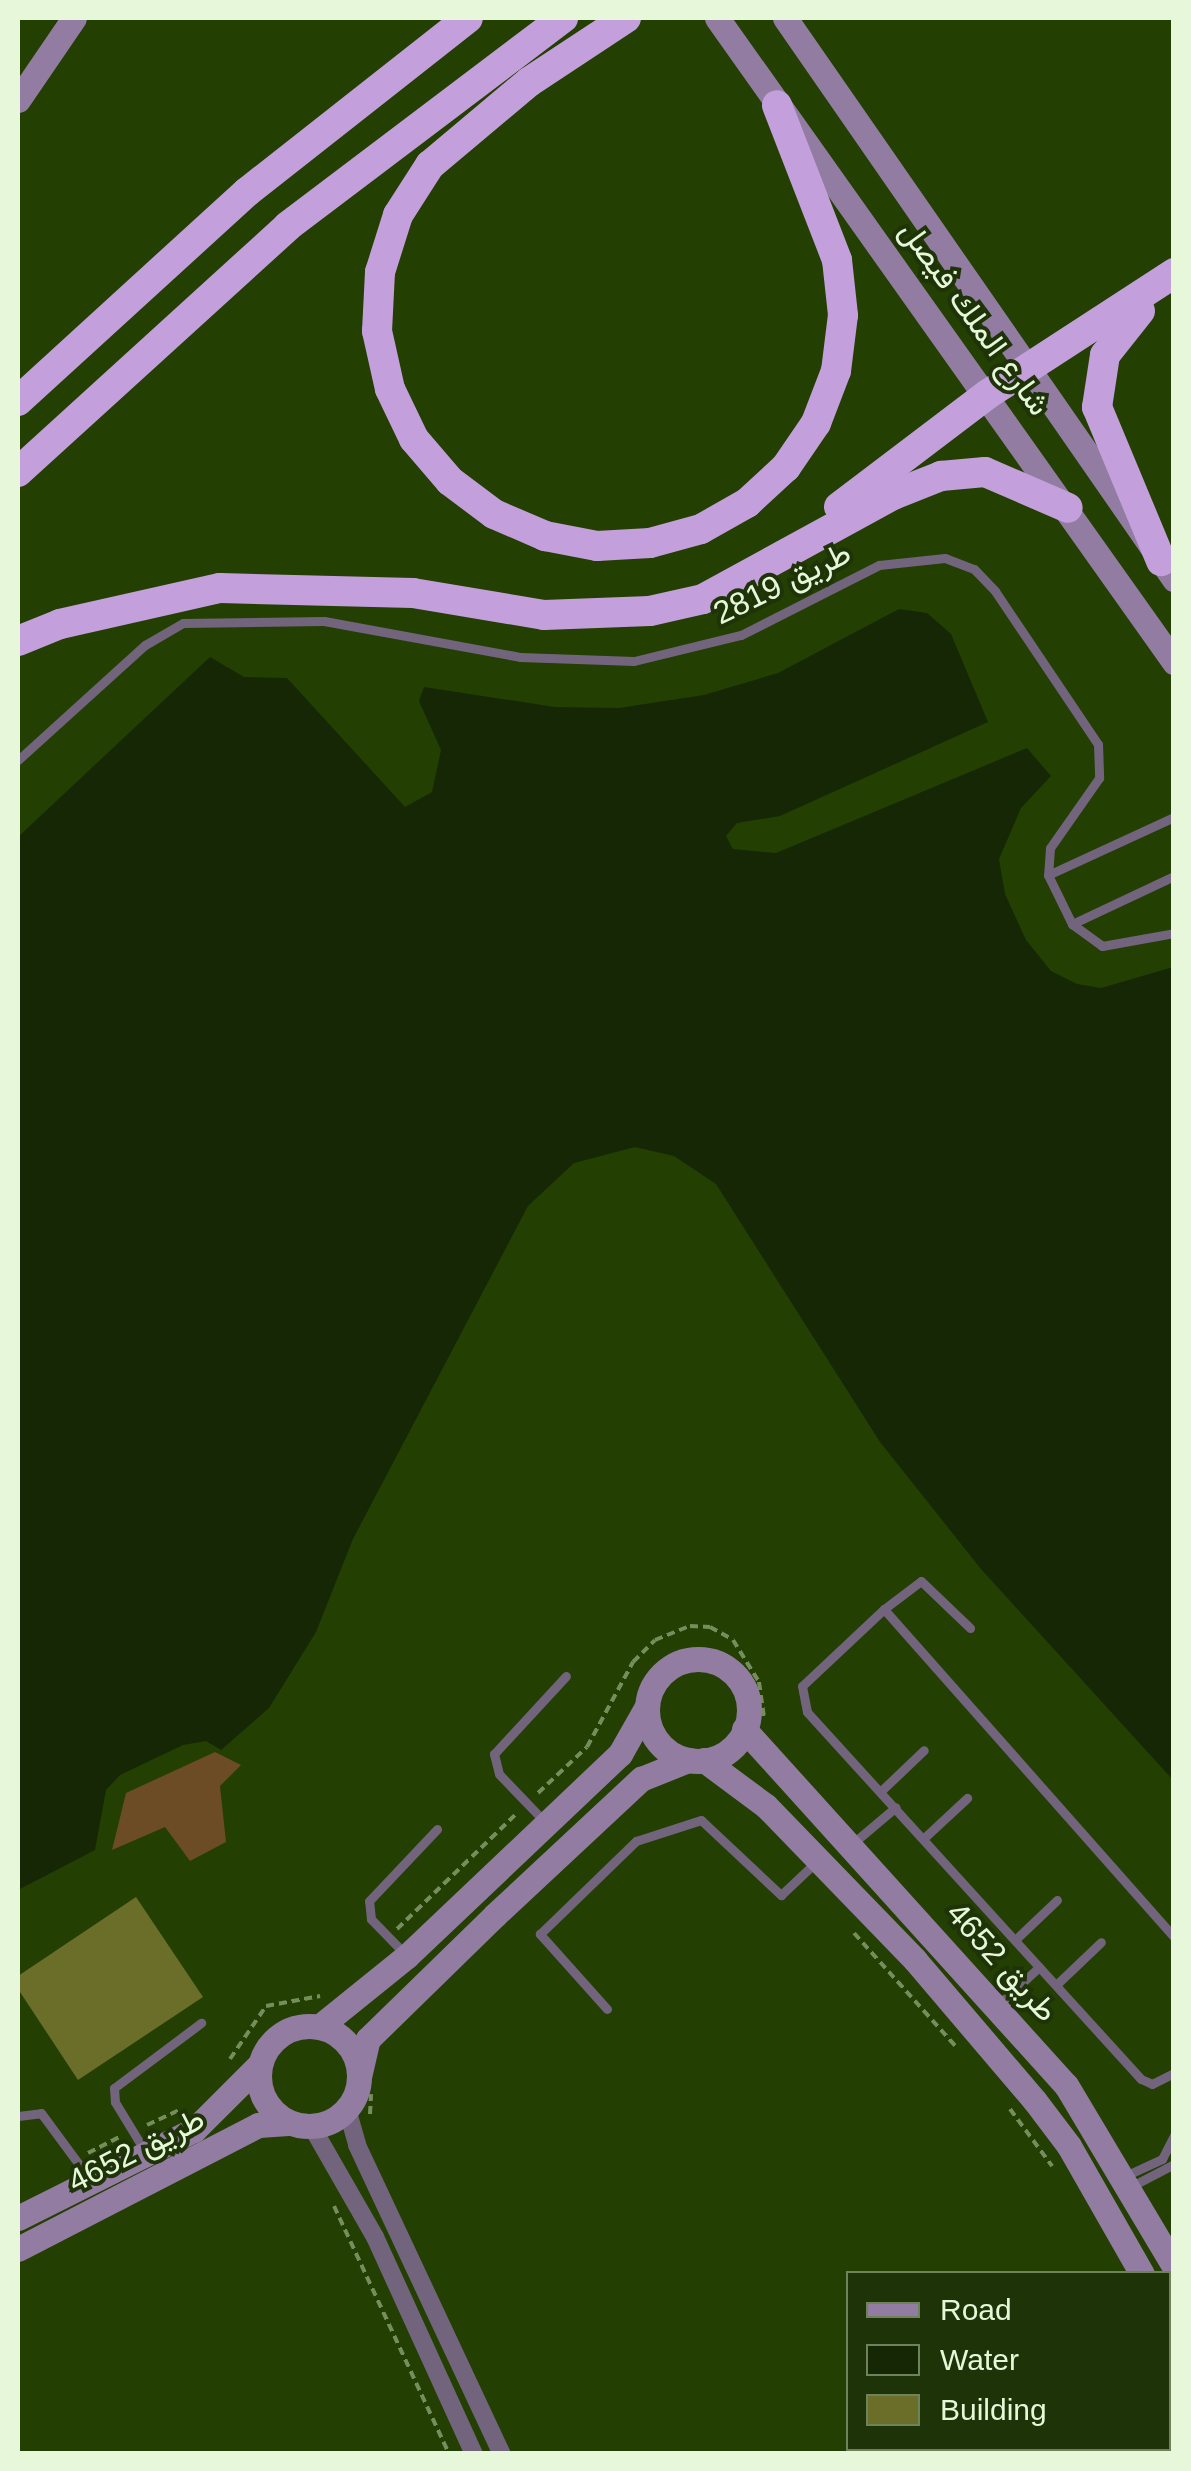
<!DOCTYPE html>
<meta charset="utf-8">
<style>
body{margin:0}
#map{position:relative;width:1191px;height:2471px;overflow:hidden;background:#243f02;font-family:Arial,Vazirmatn,sans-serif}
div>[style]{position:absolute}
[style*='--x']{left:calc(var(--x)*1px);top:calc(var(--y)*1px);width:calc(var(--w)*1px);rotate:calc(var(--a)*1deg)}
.green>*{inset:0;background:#6b4c25}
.water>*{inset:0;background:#162705}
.building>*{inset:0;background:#6a6e29}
.path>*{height:4px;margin-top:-2px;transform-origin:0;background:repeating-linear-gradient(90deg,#768e5d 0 8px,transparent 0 13px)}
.lane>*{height:9px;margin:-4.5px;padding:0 4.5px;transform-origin:4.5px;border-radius:4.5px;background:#72647c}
.street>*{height:18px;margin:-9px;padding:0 9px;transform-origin:9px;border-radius:9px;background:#72647c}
.secondary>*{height:25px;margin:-12.5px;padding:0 12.5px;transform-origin:12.5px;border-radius:12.5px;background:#937ca2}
.secondary>.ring{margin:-12.5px;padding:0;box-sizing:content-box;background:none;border:25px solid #937ca2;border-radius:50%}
.highway>*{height:30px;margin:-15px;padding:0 15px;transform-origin:15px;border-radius:15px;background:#c3a0db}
span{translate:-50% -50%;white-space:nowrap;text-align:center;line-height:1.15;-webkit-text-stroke:8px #1e3307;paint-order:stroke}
.street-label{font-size:32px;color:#e6f8d9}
.frame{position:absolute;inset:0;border:20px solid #e6f8d9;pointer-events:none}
.legend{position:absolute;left:846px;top:2271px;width:325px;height:180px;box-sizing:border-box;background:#1e3307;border:2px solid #6e825b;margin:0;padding:12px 18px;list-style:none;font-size:30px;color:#e6f8d9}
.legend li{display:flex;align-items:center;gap:20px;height:50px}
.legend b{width:50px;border:2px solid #6e825b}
</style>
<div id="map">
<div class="green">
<div style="clip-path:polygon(215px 1752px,241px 1765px,220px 1786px,226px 1842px,190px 1861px,165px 1827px,112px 1850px,126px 1793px)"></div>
</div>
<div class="water">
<div style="clip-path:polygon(899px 609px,927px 613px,951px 634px,988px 722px,780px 816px,737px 823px,726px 836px,733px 849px,776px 853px,1027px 748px,1051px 776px,1021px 808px,999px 859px,1005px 894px,1026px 940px,1051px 971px,1077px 984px,1101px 988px,1173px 967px,1173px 1780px,981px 1569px,880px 1442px,716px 1184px,674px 1156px,635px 1147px,574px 1163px,528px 1206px,353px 1539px,316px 1632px,269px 1708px,221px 1750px,206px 1741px,183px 1745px,120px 1775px,106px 1790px,95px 1850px,18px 1890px,18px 837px,210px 657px,244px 677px,287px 678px,405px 807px,432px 792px,441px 750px,419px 701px,424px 687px,555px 707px,619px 708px,704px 695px,778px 673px)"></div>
</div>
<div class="building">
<div style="clip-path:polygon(136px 1897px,203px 1997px,78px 2080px,18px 1989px,18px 1976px)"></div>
</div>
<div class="path">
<div style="--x:538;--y:1793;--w:67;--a:-43.2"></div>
<div style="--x:587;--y:1747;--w:97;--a:-61.6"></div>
<div style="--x:633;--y:1662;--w:31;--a:-45"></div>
<div style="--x:655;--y:1640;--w:38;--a:-22"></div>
<div style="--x:690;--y:1626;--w:20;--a:3"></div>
<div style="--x:710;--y:1627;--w:26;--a:29"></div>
<div style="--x:733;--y:1640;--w:49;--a:58.2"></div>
<div style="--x:759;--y:1682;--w:36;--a:82"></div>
<div style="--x:397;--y:1929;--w:165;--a:-44"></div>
<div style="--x:854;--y:1933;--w:156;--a:48.1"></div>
<div style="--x:230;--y:2059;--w:64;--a:-55.8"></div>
<div style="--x:266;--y:2006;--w:55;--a:-10.5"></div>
<div style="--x:1010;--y:2109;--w:71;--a:53.6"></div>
<div style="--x:370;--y:2114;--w:20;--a:-87"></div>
<div style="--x:147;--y:2125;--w:35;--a:-25"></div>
<div style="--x:88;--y:2153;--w:36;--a:-27"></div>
<div style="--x:334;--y:2206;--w:273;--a:65.1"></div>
<div style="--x:926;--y:2454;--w:13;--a:-29"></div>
<div style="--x:1047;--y:2454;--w:13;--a:-29"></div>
</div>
<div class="lane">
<div style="--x:18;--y:760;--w:171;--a:-42.2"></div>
<div style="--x:145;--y:645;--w:44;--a:-30.1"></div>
<div style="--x:183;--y:623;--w:141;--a:-0.8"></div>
<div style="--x:324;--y:621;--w:199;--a:10.4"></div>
<div style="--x:520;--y:657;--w:114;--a:2"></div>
<div style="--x:634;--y:661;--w:110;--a:-13.7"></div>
<div style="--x:741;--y:635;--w:155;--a:-26.9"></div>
<div style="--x:879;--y:565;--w:66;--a:-6.1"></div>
<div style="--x:945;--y:558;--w:31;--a:21"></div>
<div style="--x:974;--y:569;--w:30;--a:46"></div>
<div style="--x:995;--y:591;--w:184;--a:56.1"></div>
<div style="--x:1098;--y:744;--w:34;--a:88"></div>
<div style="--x:1099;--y:778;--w:85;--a:125"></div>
<div style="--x:1050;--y:848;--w:27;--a:94"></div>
<div style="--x:1048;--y:875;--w:55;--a:63.9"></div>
<div style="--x:1072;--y:924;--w:37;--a:36"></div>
<div style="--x:1102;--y:946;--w:73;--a:-10.2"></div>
<div style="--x:1048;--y:875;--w:139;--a:-24.7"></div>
<div style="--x:1072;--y:924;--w:113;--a:-25.2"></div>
<div style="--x:884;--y:1609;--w:46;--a:-37.1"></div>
<div style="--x:921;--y:1581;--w:68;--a:43.8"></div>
<div style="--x:881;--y:1791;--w:59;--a:-43.6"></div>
<div style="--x:545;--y:1822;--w:66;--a:-133.8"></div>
<div style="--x:499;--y:1774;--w:21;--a:-104"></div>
<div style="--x:494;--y:1754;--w:106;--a:-47.3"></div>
<div style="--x:924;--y:1838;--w:59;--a:-42.9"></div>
<div style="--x:852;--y:1844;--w:57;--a:-40.1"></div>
<div style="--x:1174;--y:1937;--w:438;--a:-131.5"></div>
<div style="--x:884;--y:1609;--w:112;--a:136.8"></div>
<div style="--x:802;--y:1686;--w:26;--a:79"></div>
<div style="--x:807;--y:1712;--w:496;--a:47.7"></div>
<div style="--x:1141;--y:2079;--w:12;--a:24"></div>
<div style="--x:1152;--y:2084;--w:25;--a:-27"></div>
<div style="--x:1015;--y:1940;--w:58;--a:-43.6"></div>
<div style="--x:405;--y:1954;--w:49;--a:-134.2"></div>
<div style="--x:371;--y:1919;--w:18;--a:-96"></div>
<div style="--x:369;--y:1901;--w:99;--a:-46.6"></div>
<div style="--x:1056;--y:1985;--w:62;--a:-43.7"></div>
<div style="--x:998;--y:2005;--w:56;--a:-42.8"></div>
<div style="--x:607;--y:2009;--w:101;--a:-131.8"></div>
<div style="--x:540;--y:1934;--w:134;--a:-44.1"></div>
<div style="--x:636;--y:1841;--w:68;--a:-17.9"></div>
<div style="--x:701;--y:1820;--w:110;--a:43.2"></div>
<div style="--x:781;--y:1895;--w:47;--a:-43.3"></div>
<div style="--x:18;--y:2116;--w:23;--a:-7"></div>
<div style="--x:41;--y:2113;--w:81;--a:53.6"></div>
<div style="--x:146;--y:2153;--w:60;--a:-121.3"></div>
<div style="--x:115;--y:2102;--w:14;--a:-94"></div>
<div style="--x:114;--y:2088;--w:109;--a:-36.8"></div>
<div style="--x:1125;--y:2176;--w:41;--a:-24.7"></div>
<div style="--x:1162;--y:2159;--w:27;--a:-63"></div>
<div style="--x:1132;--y:2186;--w:47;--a:-27.6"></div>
</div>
<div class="street">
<div style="--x:347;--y:2109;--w:37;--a:74"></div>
<div style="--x:357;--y:2145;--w:341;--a:64.9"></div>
<div style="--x:312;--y:2127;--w:127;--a:60.2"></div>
<div style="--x:375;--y:2237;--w:239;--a:65.5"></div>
<div style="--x:988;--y:2454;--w:13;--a:-29"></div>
</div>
<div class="secondary">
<div style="--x:717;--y:18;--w:790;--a:54.64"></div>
<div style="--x:785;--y:18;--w:683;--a:55.26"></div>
<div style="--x:18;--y:100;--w:99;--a:-55.7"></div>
<div class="ring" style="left:647px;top:1659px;width:77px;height:77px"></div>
<div style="--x:744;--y:1729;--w:480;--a:47.9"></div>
<div style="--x:1066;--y:2085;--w:211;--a:59.2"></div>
<div style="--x:704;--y:1760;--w:77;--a:36.6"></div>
<div style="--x:766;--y:1806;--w:214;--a:45.9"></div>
<div style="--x:915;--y:1960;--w:185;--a:49.6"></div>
<div style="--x:1035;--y:2101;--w:56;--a:52.9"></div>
<div style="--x:1069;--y:2146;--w:147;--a:60.3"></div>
<div class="ring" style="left:259px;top:2026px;width:75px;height:75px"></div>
<div style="--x:319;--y:2027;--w:113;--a:-38.9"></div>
<div style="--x:407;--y:1956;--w:294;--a:-43.5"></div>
<div style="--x:620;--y:1754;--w:53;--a:-60.5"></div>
<div style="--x:359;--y:2077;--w:39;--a:-77"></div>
<div style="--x:368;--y:2039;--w:177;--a:-44.3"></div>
<div style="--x:495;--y:1915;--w:200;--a:-43"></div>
<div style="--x:641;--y:1779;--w:51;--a:-22"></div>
<div style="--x:18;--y:2218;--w:197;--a:-26.6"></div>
<div style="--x:194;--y:2130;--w:93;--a:-45"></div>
<div style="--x:18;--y:2249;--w:270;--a:-27.3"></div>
<div style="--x:258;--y:2125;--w:30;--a:-4"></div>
<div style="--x:1168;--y:2323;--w:6;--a:-18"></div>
<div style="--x:1168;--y:2401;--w:7;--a:34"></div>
</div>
<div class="highway">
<div style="--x:626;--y:18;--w:116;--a:146.6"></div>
<div style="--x:529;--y:82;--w:129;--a:140"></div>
<div style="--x:430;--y:165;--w:59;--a:122.6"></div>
<div style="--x:398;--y:215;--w:60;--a:107.5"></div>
<div style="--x:380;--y:272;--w:59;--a:92.9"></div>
<div style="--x:377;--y:331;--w:59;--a:77.4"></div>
<div style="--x:390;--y:389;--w:55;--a:64.4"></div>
<div style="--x:414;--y:439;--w:55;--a:49.4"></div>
<div style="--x:450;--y:481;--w:55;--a:36.9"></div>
<div style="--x:494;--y:514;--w:56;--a:23.3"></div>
<div style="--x:545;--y:536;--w:53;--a:10.9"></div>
<div style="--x:597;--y:546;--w:53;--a:-3.2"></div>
<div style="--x:650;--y:543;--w:53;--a:-15.4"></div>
<div style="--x:701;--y:529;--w:53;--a:-29.5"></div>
<div style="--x:747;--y:503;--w:53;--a:-42.7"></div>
<div style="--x:786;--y:467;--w:53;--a:-55.7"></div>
<div style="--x:816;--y:423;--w:56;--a:-69"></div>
<div style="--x:836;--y:371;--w:56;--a:-82.9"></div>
<div style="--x:843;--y:315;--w:55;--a:-96.2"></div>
<div style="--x:837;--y:260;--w:166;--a:-111.2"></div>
<div style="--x:1140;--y:311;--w:56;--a:128.5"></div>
<div style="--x:1105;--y:355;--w:53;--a:98.7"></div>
<div style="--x:1097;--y:407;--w:167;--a:67.4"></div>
<div style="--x:18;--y:401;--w:310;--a:-42.4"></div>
<div style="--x:247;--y:192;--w:281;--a:-38.2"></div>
<div style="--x:18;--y:472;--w:365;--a:-42.3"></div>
<div style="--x:288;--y:226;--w:345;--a:-37.1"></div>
<div style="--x:839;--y:507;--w:187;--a:-37.2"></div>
<div style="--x:988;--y:394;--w:222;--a:-33"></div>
<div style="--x:18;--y:641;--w:45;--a:-22"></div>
<div style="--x:60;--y:624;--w:164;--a:-12.7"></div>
<div style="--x:220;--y:588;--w:193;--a:1.5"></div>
<div style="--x:413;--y:593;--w:133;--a:9.5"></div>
<div style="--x:544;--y:615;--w:106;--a:-2.2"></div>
<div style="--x:650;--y:611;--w:54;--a:-12.8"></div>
<div style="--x:703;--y:599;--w:217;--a:-28.7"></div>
<div style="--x:893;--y:495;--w:52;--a:-21.6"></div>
<div style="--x:941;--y:476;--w:44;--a:-5.2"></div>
<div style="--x:985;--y:472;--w:90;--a:23.4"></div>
</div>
<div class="street-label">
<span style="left:975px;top:318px;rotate:54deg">شارع الملك فيصل</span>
<span style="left:782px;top:583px;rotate:-26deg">طريق 2819</span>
<span style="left:1002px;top:1962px;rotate:48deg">طريق 4652</span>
<span style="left:136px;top:2150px;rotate:-27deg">طريق 4652</span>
</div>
<div class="frame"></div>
<ul class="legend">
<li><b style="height:12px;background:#937ca2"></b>Road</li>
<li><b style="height:28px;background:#162705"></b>Water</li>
<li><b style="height:28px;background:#6a6e29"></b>Building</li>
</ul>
</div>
